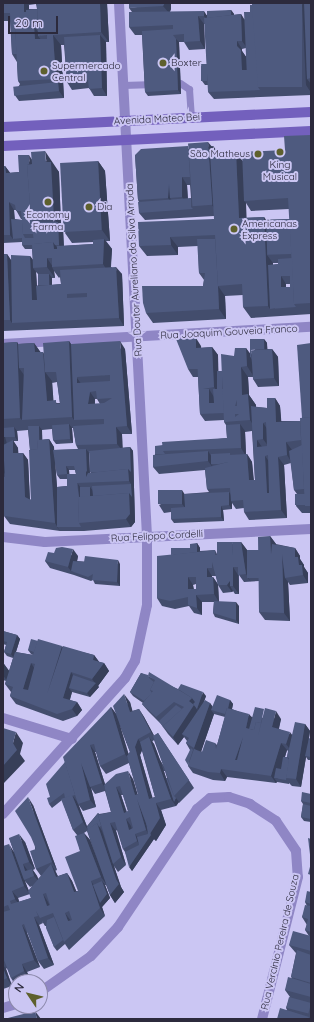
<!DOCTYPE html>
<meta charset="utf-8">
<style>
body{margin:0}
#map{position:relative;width:314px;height:1022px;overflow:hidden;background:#cbc6f3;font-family:Quicksand,sans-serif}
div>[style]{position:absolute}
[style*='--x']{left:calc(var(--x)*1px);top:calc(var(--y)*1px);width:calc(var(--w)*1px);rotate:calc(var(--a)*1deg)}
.lane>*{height:7px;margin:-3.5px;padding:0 3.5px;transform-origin:3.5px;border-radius:3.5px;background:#8f86c5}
.street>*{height:10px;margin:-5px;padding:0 5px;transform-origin:5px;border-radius:5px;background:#8f86c5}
.secondary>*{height:10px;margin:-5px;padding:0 5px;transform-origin:5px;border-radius:5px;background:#7360bd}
.wall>*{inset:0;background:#434d6d}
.shaded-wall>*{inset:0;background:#373f59}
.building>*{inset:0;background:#4e5a7f;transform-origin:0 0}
.dots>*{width:11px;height:11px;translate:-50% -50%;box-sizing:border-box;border:2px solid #cbc6f3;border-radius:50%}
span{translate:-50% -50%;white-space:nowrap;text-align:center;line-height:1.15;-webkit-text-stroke:4px #cbc6f3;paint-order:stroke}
.poi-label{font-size:10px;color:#2c2a3c}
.left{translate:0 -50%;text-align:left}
.right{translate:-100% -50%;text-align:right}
.street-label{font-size:10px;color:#2c2a3c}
.frame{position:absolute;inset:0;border:4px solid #2c2a3c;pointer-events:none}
.north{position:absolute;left:8px;top:974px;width:40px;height:40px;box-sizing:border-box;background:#cbc6f3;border:1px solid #8b88aa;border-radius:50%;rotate:305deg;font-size:11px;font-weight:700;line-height:16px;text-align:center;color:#2c2a3c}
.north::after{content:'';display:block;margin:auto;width:14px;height:18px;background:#5e602d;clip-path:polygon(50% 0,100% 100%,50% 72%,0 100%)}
.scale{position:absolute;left:8px;top:16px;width:50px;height:18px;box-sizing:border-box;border:2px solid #2c2a3c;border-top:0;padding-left:5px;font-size:12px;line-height:14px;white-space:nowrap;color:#2c2a3c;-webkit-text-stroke:3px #cbc6f3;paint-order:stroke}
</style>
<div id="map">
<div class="lane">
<div style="--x:180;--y:83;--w:11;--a:34"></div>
<div style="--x:189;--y:89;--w:29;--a:86"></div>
<div style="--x:123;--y:85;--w:24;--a:-2"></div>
</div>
<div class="street">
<div style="--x:3;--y:344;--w:308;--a:-3.2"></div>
<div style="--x:3;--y:537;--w:42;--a:6.8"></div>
<div style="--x:45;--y:542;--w:266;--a:-2.8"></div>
<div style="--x:3;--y:718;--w:72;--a:16.9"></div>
<div style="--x:3;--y:814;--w:183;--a:-48.1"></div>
<div style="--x:125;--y:678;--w:20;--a:-60"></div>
<div style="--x:135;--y:661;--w:57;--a:-77.9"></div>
<div style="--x:147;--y:605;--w:69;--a:-90"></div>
<div style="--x:147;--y:536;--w:534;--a:-93.01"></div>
<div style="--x:40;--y:992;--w:62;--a:-35.2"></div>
<div style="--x:91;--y:956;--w:40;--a:-47"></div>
<div style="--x:118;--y:927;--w:142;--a:-56.2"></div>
<div style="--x:197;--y:809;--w:17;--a:-40"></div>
<div style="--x:210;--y:798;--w:19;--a:-3"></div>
<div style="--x:229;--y:797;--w:22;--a:18"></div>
<div style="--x:250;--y:804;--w:31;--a:33"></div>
<div style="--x:276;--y:821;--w:36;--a:56"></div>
<div style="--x:296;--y:851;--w:26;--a:86"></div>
<div style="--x:298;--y:877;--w:146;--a:104.2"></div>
<div style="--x:3;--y:1008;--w:14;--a:-17"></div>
</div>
<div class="secondary">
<div style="--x:3;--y:127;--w:308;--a:-2.8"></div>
<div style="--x:3;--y:146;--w:308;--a:-2.8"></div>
</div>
<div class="wall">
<div style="clip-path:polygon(evenodd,3px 3px,107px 3px,109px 42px,106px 42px,107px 96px,94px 96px,89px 88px,72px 90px,67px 82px,64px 45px,61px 45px,64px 98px,19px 101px,14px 94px,20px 84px,18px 81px,17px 62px,12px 54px,10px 21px,3px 21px,3px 3px,36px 4px,37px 9px,29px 9px,29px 5px,36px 4px)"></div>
<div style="clip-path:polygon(evenodd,171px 3px,171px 9px,170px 12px,207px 15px,231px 10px,234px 14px,234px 15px,241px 14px,244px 20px,250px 12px,311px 3px,311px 95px,214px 99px,208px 92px,208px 85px,205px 85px,202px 81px,207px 64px,205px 24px,204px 24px,205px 49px,189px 50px,184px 42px,179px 42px,181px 94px,148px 96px,145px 92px,142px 35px,135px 35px,129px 27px,132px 12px,129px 8px,171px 3px,246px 48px,246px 57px,242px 51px,242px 49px,246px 48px)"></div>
<div style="clip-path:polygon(evenodd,311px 135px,311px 314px,251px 318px,243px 307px,243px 295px,225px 296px,226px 319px,153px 323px,146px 313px,203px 286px,204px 280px,199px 273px,198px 246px,178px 247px,178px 255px,147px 256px,139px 246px,214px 219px,214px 216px,145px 220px,139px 213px,139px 202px,138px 200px,135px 155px,213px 146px,216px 150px,216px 153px,242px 161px,285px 150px,311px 135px,187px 185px,190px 185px,191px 198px,188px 199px,187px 185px,311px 135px,246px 203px,251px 211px,289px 209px,290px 219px,266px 220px,264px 217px,246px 218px,246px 203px,311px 135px,273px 263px,278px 263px,278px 264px,273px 265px,273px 263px,311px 135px,286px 284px,290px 284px,290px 287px,286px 287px,286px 284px)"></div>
<div style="clip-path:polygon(evenodd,32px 159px,52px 162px,52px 164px,59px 172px,61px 226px,63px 229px,64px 246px,93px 244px,93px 242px,72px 243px,65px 233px,98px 161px,105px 171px,110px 241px,106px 241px,112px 249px,111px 267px,122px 274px,124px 326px,3px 331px,3px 254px,7px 254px,11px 260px,30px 256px,33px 260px,32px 249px,25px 249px,22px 245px,22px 242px,3px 243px,3px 166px,5px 166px,10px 173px,19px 172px,32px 159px,14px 210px,16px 210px,21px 219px,22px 219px,22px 220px,15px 219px,14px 210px,32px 159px,54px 271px,59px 278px,60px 277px,61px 284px,52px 285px,52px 278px,55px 278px,54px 271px,32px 159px,36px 272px,38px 274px,38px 285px,37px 286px,36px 272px)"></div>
<div style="clip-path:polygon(evenodd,264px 339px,267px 343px,267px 349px,272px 349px,278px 357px,279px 386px,258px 387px,253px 379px,253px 377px,248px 377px,249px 395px,256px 405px,256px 407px,267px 408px,275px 398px,280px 406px,281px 421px,300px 421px,302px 418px,311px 343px,311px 514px,310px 513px,302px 513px,296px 506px,297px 494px,294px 490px,291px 463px,284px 465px,287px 518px,249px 520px,244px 512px,244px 508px,236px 509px,232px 503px,232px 509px,223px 510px,224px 521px,174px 523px,171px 519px,171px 512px,164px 513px,159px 505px,184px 494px,209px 492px,207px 489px,205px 470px,159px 474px,153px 467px,155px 454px,163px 445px,227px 438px,226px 425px,224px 422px,224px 420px,205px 421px,200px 414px,198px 377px,193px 377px,188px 369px,201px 346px,201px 348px,212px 347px,218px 355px,218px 371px,222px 371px,234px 356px,246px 348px,250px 355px,264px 339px,252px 431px,255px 480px,254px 480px,252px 462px,247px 454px,246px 454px,245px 432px,252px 431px)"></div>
<div style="clip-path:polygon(evenodd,69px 341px,71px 344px,125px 349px,132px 434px,122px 434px,122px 448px,130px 447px,133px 451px,135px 522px,131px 527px,84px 531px,60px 531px,10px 524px,4px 516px,3px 504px,3px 343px,17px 342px,18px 344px,34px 343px,40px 352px,44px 354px,69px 341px,52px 381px,52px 383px,57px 382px,60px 403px,57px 403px,53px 401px,52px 381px,69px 341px,95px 399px,97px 399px,100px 404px,95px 404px,95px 399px,69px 341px,72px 428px,73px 428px,76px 445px,78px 449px,54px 450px,54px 447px,49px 439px,42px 440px,42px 430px,52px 429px,53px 440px,56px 444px,73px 443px,72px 428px,69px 341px,28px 430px,30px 450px,31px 500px,30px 499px,28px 460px,23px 453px,18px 453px,18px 448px,13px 441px,18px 441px,17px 431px,28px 430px,69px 341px,89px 453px,90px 453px,90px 472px,91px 472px,90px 473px,89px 453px,69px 341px,55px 462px,57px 475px,60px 479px,67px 479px,67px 486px,57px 487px,55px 462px,69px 341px,69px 470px,75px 470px,76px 474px,69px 474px,69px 470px)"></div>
<div style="clip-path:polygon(evenodd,270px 536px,276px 544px,295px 548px,300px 556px,300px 559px,304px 565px,304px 567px,308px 573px,308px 583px,290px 585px,288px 582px,290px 621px,265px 620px,259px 612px,259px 581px,244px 582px,239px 575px,239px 594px,235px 594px,233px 591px,232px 592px,223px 593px,218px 585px,219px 602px,239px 606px,239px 624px,215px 617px,213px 613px,214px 602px,202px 602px,202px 615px,194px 613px,189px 606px,175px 609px,162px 606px,157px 598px,171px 555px,190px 548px,197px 543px,200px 548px,200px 551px,215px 550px,217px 554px,235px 542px,241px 542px,247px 550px,248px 555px,259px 550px,270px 536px,212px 576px,216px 576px,218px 584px,213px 577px,212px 577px,212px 576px,270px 536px,196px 584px,196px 589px,194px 589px,193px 585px,196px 584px)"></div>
<div style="clip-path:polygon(54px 553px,78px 556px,77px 561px,120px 564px,120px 586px,95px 584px,93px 580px,91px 581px,74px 575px,50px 568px,45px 561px)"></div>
<div style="clip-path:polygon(3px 631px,17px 635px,20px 639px,16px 652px,33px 655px,31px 654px,28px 650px,38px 641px,94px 655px,99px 662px,104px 663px,109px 671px,98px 686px,99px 687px,90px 697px,72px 692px,70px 700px,77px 702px,82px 710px,77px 716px,63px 721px,16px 704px,10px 696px,11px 692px,5px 684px,6px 681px,3px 680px,3px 664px,4px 664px,9px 671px,13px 658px,7px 656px,4px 652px,6px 645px,3px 644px)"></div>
<div style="clip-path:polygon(evenodd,141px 673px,178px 689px,206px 696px,204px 702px,210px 703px,213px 707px,230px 700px,233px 704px,232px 709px,252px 717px,281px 719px,279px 729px,292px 735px,305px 724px,310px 731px,309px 739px,311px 739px,311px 760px,308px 760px,306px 757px,301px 787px,292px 786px,289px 783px,289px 784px,277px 782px,276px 783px,227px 777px,225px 781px,213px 780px,193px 773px,188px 766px,190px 750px,186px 743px,187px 741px,184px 737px,178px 745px,168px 734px,161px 724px,148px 711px,142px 704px,143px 703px,133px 696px,130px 692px,141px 673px,214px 714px,225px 717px,217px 745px,215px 743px,202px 752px,201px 751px,214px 714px,141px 673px,287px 750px,288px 751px,287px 757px,285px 757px,287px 750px)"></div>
<div style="clip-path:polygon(evenodd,130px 702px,132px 711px,139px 709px,144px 717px,154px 736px,158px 733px,194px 788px,179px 803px,179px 802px,176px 806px,161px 810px,166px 825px,156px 841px,154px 839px,132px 871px,125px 852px,123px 849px,117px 830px,116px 831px,126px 865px,118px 872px,114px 866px,121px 887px,124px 892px,115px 903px,110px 895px,106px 885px,105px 885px,110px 898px,102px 907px,105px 916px,69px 950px,65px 944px,57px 951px,54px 947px,46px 926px,45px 926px,42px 921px,43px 923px,39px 925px,54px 965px,44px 969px,38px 961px,28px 932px,27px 933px,40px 967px,27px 972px,30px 979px,23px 982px,16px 982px,16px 986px,11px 978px,7px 968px,6px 969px,12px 986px,3px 989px,3px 846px,14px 852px,9px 838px,25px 842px,35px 869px,33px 870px,37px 876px,38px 879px,41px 876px,36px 869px,33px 805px,57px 870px,55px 871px,58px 876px,67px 873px,72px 881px,76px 891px,78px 891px,80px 851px,77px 835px,73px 830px,62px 800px,52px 808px,49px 804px,50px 797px,65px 762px,111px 707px,116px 714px,130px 702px,118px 721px,130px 752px,128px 754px,118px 721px,130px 702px,154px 740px,164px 767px,160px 760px,154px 744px,152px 742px,154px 740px,130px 702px,142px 751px,155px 797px,152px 798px,140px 755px,142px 751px,130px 702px,95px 752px,96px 752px,100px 766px,106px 774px,129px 763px,138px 794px,137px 794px,133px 779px,105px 784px,95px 752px,130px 702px,164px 771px,165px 771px,167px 778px,166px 778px,164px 771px,130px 702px,91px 788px,95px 794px,105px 791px,111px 812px,99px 814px,98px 813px,87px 826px,78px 804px,83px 811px,96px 807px,91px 788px,130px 702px,121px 795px,123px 795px,128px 811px,127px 812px,121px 795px,130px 702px,87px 831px,100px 868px,90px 840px,84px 833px,87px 831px,130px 702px,24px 880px,30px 887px,32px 886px,29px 891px,24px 880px,130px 702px,30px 894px,31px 898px,19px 902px,18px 898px,30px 894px)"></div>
<div style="clip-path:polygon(311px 794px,311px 822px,304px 821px,301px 817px,303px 804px,301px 801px)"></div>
<div style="clip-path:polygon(311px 892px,311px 1019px,277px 1019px,287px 1010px,286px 1008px,290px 997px,285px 990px,292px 978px,291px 977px,296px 953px,295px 952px,289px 945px,309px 936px,305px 930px,307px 925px,302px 917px,307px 906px,305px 902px)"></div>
</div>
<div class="shaded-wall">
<div style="clip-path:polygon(24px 3px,27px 3px,29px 5px,29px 16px,24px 12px)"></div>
<div style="clip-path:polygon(100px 3px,107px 3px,109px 42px,101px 32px)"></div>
<div style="clip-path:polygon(165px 3px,171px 3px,171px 9px,169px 13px,163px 6px)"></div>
<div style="clip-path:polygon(302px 3px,305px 3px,307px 79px,311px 84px,310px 91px,306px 85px)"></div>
<div style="clip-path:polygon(231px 10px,234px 14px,235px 25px,232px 21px)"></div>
<div style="clip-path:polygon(204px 11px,209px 19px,210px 24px,204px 16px)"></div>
<div style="clip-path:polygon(241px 14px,246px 22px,247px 48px,242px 41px)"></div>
<div style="clip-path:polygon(198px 16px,204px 24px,205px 49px,200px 41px)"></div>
<div style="clip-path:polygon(34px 26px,41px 36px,38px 36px,42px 41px,35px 39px)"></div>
<div style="clip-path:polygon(53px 35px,61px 45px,64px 98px,59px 91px,58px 82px,56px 79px)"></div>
<div style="clip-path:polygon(100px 35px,106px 42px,107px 96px,102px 88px)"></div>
<div style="clip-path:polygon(176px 39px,179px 42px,181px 94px,178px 90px)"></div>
<div style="clip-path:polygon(237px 41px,242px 49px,242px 51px,247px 58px,247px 75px,242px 70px,237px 46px)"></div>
<div style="clip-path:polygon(208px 142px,213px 148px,213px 146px,216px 150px,220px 216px,212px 205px)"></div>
<div style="clip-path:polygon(45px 151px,59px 172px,61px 226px,63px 229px,64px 253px,59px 245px,58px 224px,54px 218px)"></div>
<div style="clip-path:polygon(236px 152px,244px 163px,244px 201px,246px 203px,247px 228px,239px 218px)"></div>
<div style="clip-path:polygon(29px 155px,34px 163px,32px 219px)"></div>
<div style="clip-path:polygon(98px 161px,105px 171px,110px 241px,102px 230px)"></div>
<div style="clip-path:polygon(5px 166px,11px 174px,6px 173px)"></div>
<div style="clip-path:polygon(182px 177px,187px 185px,188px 205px,182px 197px)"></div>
<div style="clip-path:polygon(169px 184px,170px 198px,174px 203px,173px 206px,168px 198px)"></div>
<div style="clip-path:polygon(9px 202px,14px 210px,15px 239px,13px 239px,10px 235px)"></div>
<div style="clip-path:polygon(264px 217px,271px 227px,267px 255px,273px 263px,275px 309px,270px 309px,268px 306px)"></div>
<div style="clip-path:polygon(170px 237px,178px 247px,178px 255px,171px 245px)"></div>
<div style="clip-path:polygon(104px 239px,112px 249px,110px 275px,103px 264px)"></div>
<div style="clip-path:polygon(53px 242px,61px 253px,54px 249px)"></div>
<div style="clip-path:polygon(7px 254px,14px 265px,12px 323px,10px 320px)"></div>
<div style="clip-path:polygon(30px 256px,36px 264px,33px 268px,36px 272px,38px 307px,32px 300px)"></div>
<div style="clip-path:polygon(47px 258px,53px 267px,52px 267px,54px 271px,55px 278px,47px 267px)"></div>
<div style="clip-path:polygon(116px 267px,122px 274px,124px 326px,119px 318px)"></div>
<div style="clip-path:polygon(49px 274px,52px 278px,52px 293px,50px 288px)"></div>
<div style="clip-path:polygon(281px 276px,286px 284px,286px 295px,281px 287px)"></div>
<div style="clip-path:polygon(218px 286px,225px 296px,226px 319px,219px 309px)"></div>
<div style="clip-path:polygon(196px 338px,201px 346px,202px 356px,196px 348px)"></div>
<div style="clip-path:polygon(264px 339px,267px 343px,268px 357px,265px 353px)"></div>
<div style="clip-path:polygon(69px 341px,76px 352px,77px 378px,82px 385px,74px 420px,72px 417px)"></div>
<div style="clip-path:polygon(120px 341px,125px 349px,132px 434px,127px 426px)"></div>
<div style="clip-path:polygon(17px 342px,25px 355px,24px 368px,19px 368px,27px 379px,22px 420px,20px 418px)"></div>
<div style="clip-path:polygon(34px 343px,42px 354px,35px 352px)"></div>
<div style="clip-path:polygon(212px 347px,218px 355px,219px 395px,214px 387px)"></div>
<div style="clip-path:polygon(246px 348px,252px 356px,250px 357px,253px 361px,254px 377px,247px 366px)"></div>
<div style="clip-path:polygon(272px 349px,278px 357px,279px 386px,274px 378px)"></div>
<div style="clip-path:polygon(43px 352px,50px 362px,45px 372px,52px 381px,54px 407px,47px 401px)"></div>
<div style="clip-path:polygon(241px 367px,248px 377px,249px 395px,256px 405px,257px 431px,250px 420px,242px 395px)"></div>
<div style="clip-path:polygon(209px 389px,214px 397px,215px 411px,209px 403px)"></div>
<div style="clip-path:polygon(90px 392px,95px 399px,94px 412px,88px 404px)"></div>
<div style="clip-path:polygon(275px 398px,280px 406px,282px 429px,276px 422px)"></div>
<div style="clip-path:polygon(263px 423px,268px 430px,269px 447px,263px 439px)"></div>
<div style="clip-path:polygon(69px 424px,72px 428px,73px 443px,70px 439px)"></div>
<div style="clip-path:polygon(240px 424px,245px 431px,246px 456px,241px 448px)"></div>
<div style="clip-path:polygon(39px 426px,42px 430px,43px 457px,40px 453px)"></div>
<div style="clip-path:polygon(14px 427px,17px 431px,18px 441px,15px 437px)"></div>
<div style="clip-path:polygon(116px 427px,122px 434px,123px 451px,117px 444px)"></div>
<div style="clip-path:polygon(3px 431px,4px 433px,9px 452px,3px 445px)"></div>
<div style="clip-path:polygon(49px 439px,54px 447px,60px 527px,57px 527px,60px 531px,55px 523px)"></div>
<div style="clip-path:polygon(13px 440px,18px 448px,19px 461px,13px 453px)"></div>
<div style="clip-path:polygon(257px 440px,262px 447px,257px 447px)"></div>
<div style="clip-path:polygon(286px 442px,292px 450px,292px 463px,287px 455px)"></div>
<div style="clip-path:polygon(130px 447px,133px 451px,135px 522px,131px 527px,126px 519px,129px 493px,131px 484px,129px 481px,128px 469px)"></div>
<div style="clip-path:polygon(86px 449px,89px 453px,90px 477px,86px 477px)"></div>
<div style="clip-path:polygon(208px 451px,213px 459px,211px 464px,214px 468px,214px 469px,208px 461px)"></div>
<div style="clip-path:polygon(23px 453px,28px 460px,30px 504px,25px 497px)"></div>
<div style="clip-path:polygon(3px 454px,6px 458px,7px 477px,3px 471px)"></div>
<div style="clip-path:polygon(247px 454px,252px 462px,254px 488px,249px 480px)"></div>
<div style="clip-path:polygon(265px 456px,270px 463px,272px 501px,267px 493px)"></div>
<div style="clip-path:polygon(278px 457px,284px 465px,287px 518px,281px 510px)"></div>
<div style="clip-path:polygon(66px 466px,69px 470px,70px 479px,67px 474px)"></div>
<div style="clip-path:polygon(78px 484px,81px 488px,81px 523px)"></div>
<div style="clip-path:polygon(90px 487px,93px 491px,93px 504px,90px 500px)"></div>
<div style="clip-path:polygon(182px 490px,187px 498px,188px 511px,182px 504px)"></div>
<div style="clip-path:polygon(229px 492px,232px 496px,231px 501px,232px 503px,232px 509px,229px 505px)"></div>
<div style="clip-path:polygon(221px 506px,223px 510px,224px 521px,221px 517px)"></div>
<div style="clip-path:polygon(270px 536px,276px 544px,276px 562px,271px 554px)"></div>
<div style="clip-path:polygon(241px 542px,247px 550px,251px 578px,248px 578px,251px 582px,246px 574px)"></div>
<div style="clip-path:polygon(197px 543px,200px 548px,200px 560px,197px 556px)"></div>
<div style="clip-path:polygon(295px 548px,300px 556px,300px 559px,304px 565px,304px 567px,308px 573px,308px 583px,303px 575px,295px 557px)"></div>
<div style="clip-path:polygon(73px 549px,78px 556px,75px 572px,71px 571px,68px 567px)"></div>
<div style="clip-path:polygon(282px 554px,285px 578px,288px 582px,290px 621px,284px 613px)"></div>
<div style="clip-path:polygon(118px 560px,120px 564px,120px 586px,117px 582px)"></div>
<div style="clip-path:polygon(233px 567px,238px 575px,239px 594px,233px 586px,230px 586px,233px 591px,232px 592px,227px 585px)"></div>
<div style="clip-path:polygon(207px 568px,212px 576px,212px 585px,207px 577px)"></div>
<div style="clip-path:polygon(188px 577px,193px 585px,194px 597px,188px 589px)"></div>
<div style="clip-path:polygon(213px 577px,218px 585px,219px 602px,214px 594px)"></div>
<div style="clip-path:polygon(196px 595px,202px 602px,202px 615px,197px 608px)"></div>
<div style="clip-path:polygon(236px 602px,239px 606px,239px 624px,236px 620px)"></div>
<div style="clip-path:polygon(17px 635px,20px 639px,14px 658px,11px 654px)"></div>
<div style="clip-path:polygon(62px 646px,67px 653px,47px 694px)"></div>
<div style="clip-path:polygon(3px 654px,4px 656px,3px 663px)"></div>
<div style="clip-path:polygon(94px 655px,100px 663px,93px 660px)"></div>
<div style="clip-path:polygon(31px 663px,36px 671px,29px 696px,23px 689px)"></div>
<div style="clip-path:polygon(104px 663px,109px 671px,98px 686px,99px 687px,90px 697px,87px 693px,95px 683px,92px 679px)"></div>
<div style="clip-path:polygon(4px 664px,10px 672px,7px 681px,3px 675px,3px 668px)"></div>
<div style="clip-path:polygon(71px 672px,76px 680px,69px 688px,72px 692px,68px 705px,63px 698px)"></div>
<div style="clip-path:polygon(203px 692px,206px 696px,199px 713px,197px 709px)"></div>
<div style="clip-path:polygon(124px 694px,130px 702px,135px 720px,130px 712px)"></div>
<div style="clip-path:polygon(192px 698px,198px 706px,196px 708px,199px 713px,182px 734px,184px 737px,178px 745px,173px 737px,189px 701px)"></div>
<div style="clip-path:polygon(230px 700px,233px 704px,230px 718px,227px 714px)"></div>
<div style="clip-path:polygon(77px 702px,82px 710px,77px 716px,72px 709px)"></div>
<div style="clip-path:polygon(210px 703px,215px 711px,211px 710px,214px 714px,200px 755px,194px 748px)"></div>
<div style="clip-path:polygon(111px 707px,117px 715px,131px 762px,125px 754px)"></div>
<div style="clip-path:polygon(139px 709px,144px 717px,156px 739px,151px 732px)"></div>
<div style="clip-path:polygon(276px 711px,281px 719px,277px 735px,272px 727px)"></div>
<div style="clip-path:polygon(249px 714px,255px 721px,252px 732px,246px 728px)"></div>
<div style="clip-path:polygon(305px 724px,310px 731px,306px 756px,305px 756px,306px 757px,301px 787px,296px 779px)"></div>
<div style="clip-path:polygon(16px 732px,23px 743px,20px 754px,25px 761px,4px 783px,3px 782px,3px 766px,13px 743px)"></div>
<div style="clip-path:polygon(290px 732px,295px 739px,292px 752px,286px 744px)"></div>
<div style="clip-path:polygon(149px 737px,154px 744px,160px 760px,166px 770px,161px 763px,174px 801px,176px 798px,179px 802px,176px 806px,171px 799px)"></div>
<div style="clip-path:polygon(243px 737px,241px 767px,235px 760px)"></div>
<div style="clip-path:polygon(138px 739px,143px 746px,140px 755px,155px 806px,149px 799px,135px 747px)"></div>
<div style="clip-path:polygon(281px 743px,287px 750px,278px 779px,274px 778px,277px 782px,276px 783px,271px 776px)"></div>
<div style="clip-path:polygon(90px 745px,95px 752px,107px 791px,102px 783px)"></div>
<div style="clip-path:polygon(81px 763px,91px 788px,96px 807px,90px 800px)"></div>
<div style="clip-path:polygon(221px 769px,227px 777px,225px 781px,220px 773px)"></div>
<div style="clip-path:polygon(128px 771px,133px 779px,140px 802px,135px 795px)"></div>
<div style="clip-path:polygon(116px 787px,121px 795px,128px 818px,124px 813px)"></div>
<div style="clip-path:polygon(72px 795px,78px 803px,88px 830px,83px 822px)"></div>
<div style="clip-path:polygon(28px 797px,33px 805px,57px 870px,52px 862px)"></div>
<div style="clip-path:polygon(137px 799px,150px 834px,156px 803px,161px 810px,166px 825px,156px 841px,154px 839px,132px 871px,129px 867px,142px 848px,137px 841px,135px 834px,140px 841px,150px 836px,146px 830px)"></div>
<div style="clip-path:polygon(126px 819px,131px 826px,134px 837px,129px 830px)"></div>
<div style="clip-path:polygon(97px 823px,102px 831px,121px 887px,124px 892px,115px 903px,110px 895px,116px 879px)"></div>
<div style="clip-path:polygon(110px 823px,116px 831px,126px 865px,121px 857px)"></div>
<div style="clip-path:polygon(84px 833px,90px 840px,107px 885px,101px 877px)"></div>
<div style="clip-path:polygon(19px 834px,25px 842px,35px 869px,29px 862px)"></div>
<div style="clip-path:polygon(9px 844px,14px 852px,30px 894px,24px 886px)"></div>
<div style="clip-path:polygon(23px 864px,28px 871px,31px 879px,25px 871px)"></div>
<div style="clip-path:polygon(51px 864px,56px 872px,61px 885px,56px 877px)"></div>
<div style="clip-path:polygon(32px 869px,37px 876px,40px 883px,34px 876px)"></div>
<div style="clip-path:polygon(67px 873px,72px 881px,80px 900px,74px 892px)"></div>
<div style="clip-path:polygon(91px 881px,96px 889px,102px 881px,105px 885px,110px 898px,102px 907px,105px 916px,100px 908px)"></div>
<div style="clip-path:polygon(12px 891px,18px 898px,21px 907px,15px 899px)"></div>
<div style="clip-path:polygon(43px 894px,48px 902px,52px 913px,47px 906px)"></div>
<div style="clip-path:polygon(65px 913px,71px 921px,68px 921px)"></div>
<div style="clip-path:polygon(34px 917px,39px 925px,54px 965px,48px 958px)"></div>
<div style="clip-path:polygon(22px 925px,27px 933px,40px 967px,34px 960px)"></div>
<div style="clip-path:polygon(22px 964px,27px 972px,30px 979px,24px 971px)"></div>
<div style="clip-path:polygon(3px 965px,6px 969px,12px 986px,7px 978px,3px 968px)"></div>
<div style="clip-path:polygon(35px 1011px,41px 1019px,37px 1019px)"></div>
</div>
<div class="building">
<div style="clip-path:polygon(3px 3px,24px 3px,24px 12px,37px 12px,38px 29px,36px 29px,34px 26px,15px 27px,17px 54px,12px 54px,10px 13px,3px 13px)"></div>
<div style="clip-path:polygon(37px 3px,100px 3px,101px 32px,53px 35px,56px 79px,18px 81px,15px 27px,34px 26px,35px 39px,47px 39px,47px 35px,38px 36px)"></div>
<div style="clip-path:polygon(37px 3px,37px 12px,26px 12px,26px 10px,37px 9px)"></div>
<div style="clip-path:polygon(129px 3px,165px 3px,163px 6px,129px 8px)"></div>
<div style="left:252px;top:3px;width:50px;height:84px"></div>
<div style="clip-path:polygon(304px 3px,311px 3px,311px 78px,307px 79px)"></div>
<div style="clip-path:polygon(250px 5px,252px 5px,258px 87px,260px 90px,208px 92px,204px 18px,241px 14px,242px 41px,237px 41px,237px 46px,241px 50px,242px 70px,247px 70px,247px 77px,244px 12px,250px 12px)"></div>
<div style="clip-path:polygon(231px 10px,231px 15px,207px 18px,207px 11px)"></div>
<div style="clip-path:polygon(204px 11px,204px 16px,198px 16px,200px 41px,184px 42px,184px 34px,173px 35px,173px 25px,129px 27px,129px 12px)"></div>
<div style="clip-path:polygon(173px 29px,173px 35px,176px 39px,178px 90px,145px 92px,142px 31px)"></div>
<div style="clip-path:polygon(100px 35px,102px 88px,89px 89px,88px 80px,67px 82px,64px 37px)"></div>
<div style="left:201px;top:64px;width:6px;height:17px"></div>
<div style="left:58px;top:82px;width:9px;height:45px;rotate:84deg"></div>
<div style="left:310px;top:82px;width:1px;height:9px"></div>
<div style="clip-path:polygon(311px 135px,311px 303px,294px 304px,288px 198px,244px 201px,242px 152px,285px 150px,284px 136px)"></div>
<div style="left:208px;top:142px;width:63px;height:20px;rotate:86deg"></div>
<div style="clip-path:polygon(188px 146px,190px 177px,182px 177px,182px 197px,170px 198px,169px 184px,168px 198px,138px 200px,135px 155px,141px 149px)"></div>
<div style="clip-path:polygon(45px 151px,46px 162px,51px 162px,54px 218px,31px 219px,27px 165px,32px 164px,31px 152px)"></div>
<div style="clip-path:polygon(236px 152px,239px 218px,264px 217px,268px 306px,243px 307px,242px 284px,218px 286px,215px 235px,170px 237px,171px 245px,139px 246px,138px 222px,214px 219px,210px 153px)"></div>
<div style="clip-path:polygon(18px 155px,29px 155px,29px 164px,27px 165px,31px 219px,33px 222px,58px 222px,59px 245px,55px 245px,53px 242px,34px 244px,33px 234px,23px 234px,21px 211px,16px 211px,15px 205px,9px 202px,10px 235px,3px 235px,3px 166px,5px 166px,6px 173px,19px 172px)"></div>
<div style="left:98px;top:161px;width:69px;height:38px;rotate:87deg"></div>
<div style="clip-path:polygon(191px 198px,191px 207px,193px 209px,139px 213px,138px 202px)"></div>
<div style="clip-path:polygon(11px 219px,22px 220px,23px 234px,25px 238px,34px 238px,34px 244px,32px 244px,32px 245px,22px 245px,22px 238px,13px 239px)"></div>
<div style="left:290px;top:219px;width:35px;height:24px;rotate:88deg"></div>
<div style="clip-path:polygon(104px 239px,103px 264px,52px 267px,52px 258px,47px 258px,47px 267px,33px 268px,32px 244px,53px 242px,54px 249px,57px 249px,57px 246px,93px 244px,93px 240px)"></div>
<div style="clip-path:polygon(197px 239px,215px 239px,218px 286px,203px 286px,205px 273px,199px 273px)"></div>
<div style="clip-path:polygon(3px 254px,7px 254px,10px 320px,3px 320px)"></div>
<div style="clip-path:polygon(evenodd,11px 255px,30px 256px,32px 300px,37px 300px,36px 286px,61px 284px,60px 270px,116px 267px,119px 318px,12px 323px,11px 255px,87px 293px,87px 297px,67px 298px,67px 294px,87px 293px)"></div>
<div style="clip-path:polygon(evenodd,292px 258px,294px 304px,296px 307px,270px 309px,268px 265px,278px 264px,278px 259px,292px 258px,281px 276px,290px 276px,290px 287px,281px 287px,281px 276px)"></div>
<div style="left:38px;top:274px;width:11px;height:11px"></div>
<div style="clip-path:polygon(142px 286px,218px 286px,219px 309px,146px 313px,143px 303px)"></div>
<div style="clip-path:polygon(196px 338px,196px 348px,212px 347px,214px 387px,203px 389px,209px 389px,209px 403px,214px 403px,213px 389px,223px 389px,224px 413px,200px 414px,197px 358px,198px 369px,188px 369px,176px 339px)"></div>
<div style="clip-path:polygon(250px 339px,264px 339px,264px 349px,251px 350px,251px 357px,250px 357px)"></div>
<div style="clip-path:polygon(69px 341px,72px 417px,22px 420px,24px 368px,19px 368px,18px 344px,34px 343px,35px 352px,43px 352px,47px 401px,56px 400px,56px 404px,60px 404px,56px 372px,45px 372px,43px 343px)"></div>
<div style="clip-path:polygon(evenodd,120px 341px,127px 426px,116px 427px,117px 444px,76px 445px,73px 426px,104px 424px,104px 419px,74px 420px,71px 344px,120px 341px,110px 375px,110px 381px,77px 383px,77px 377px,110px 375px,120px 341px,96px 391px,97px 399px,112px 398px,104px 403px,88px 404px,90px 392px,96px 391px)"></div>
<div style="clip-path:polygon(17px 342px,20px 418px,3px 419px,3px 343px)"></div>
<div style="clip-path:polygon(311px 343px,311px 417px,302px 418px,297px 345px)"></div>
<div style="clip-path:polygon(evenodd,235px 348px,246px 348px,247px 366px,241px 367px,242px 395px,248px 394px,250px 420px,224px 422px,221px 354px,234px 356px,235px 348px,237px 400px,237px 406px,235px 406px,237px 400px,235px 348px,235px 414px,239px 414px,235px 417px,235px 414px)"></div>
<div style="left:272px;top:349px;width:29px;height:21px;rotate:86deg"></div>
<div style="left:217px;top:371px;width:5px;height:18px"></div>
<div style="clip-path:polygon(evenodd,267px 398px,275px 398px,276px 422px,300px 421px,301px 440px,286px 442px,287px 455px,278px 457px,281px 510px,244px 512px,243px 500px,231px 501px,230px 488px,207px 489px,205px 468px,228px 462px,228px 455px,247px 454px,249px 480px,255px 480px,251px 406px,267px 408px,267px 398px,266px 422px,267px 446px,257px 447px,257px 440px,263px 439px,263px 423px,266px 422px,267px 398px,268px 455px,269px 493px,267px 493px,265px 456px,268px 455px)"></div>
<div style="clip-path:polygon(311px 417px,311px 506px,305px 506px,300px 418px)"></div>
<div style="left:69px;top:424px;width:15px;height:17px;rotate:86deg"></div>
<div style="clip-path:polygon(240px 424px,241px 448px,163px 451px,162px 442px,227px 438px,226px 425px)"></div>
<div style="clip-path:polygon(28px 426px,39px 426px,39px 440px,37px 440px,38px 449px,30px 450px)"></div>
<div style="clip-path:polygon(14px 427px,15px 437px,3px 437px,3px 428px)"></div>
<div style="clip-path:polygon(49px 439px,55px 523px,4px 516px,3px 497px,3px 476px,5px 477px,3px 444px,3px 445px,13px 440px,13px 453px,23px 453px,25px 497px,31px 500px,29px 450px,38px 449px,37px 440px)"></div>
<div style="clip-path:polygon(163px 445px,163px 451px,165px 454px,155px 454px,155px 446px)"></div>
<div style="clip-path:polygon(302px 445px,304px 489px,294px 490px,289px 451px)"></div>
<div style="clip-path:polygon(130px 447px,131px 472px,128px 469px,99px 472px,90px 472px,89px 451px)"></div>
<div style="clip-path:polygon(evenodd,86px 449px,87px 472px,86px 471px,77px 471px,77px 483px,79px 497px,78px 497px,79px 523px,81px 527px,57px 527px,57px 487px,67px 486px,67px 474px,57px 475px,53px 450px,86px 449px,66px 466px,74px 466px,76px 474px,67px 474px,66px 466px)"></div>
<div style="clip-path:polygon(208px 451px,208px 461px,153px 467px,153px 455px)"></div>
<div style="clip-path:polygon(230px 453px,230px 455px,228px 455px,228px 462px,219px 464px,211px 464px,211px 454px)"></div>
<div style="clip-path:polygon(128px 469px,129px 481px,77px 483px,77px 471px,86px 471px,86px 477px,88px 473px)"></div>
<div style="clip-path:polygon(131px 484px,132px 497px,129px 493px,93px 496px,92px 486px)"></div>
<div style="left:80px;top:487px;width:10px;height:10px"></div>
<div style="left:182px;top:490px;width:14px;height:24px;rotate:90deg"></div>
<div style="clip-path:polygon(229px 492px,229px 505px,221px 506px,221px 517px,171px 519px,171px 508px,185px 507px,184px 494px)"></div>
<div style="clip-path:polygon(129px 493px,130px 514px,126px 519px,79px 523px,78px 497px)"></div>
<div style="left:305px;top:494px;width:11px;height:10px;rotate:90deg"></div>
<div style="clip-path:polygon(270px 536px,271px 554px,272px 544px,295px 548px,295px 557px,298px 557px,299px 565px,302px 565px,303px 575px,285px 578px,282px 554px,284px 613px,259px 612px,258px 537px)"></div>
<div style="clip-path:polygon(217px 542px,235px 542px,232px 542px,233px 555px,217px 555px)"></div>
<div style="clip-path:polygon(evenodd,232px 542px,241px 542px,246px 574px,238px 575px,238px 567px,233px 567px,233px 586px,230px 586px,230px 581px,227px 585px,218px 585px,212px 562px,212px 568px,207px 568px,207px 577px,213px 577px,214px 594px,196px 595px,197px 608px,188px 605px,188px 597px,170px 601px,157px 598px,157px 556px,207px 551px,215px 550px,215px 555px,233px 555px,232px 542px,188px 577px,196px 577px,196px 589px,188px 589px,188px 577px)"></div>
<div style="clip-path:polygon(197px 543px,197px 552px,171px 555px,171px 548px,190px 548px,190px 544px)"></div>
<div style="clip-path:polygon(62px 547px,73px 549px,68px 567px,45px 561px,48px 552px,54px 553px,56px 548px)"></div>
<div style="left:247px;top:550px;width:12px;height:28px"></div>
<div style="clip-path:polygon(85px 556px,118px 560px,117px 582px,92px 580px,93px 574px,88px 577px,71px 571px,73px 561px,84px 562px)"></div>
<div style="clip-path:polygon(214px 601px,236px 602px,236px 620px,213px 613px)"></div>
<div style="clip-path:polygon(3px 631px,17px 635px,11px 654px,4px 652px,7px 642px,3px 641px)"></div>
<div style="clip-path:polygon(31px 639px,38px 641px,34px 652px,28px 650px)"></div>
<div style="clip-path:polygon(evenodd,38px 639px,62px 646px,47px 694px,63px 646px,94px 655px,93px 660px,104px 663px,92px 679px,71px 672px,63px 698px,77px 702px,72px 709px,57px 714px,10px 696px,13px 687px,5px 684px,15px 652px,33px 655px,38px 639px,31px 663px,35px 664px,28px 690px,23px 689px,31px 663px)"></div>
<div style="clip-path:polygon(149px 672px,192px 698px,189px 701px,194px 705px,173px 737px,163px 726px,184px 707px,174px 702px,156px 717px,142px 704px,153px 691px,150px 690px,155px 680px,148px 676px)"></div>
<div style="clip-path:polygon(141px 673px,148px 675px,148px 676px,150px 679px,154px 682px,150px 690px,152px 693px,144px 701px,130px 692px)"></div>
<div style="clip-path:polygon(73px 675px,96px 683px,87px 693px,69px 688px)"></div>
<div style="clip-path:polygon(181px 684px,203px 692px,197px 709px,193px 704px,195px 702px,192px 698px,178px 689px)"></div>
<div style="clip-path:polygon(evenodd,124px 694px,130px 712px,139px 709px,151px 732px,138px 739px,135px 747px,149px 799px,155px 797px,140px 742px,149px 737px,171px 799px,156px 803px,160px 818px,150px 834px,137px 799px,146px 830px,135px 834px,137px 841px,123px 849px,115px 822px,110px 823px,121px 857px,113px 864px,98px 815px,111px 812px,104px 785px,116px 774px,128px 771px,135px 795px,138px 794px,127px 756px,130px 752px,113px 706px,124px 694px,120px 786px,128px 811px,124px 813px,116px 787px,120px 786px,124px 694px,130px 817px,133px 828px,129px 830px,126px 819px,130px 817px)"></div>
<div style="clip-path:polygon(217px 695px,230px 700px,228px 708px,227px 708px,225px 714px,211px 710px)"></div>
<div style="clip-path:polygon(205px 700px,210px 703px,194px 748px,186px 743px,189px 738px,182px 734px)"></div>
<div style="clip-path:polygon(176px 705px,182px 709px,163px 726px,165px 730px,159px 721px)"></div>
<div style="clip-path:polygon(111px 707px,125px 754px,100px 766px,94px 744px,90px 745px,102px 783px,90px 787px,81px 763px,90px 800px,78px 804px,63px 757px)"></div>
<div style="clip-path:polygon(255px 707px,264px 709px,261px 723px,256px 722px,254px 730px,249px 729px)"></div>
<div style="clip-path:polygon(evenodd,227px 708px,249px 714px,246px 728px,254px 730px,256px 722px,261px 723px,258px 736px,265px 708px,276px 711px,272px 727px,290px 732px,286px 744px,281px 743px,271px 776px,221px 769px,220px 773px,208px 772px,188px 766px,194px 749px,202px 752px,206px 740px,215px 743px,216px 749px,227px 708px,243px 737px,237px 760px,235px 760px,243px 737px)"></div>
<div style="clip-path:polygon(295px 722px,305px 724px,296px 779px,286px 778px,289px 758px,287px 757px)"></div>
<div style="clip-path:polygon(3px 728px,16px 732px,13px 743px,17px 750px,3px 766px)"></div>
<div style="clip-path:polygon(158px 733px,189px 780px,174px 796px,153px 736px)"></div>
<div style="clip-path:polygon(309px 738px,311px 739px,311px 757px,305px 756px)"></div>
<div style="clip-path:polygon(191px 748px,193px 750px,188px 765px,185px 760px)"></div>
<div style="clip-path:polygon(283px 757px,287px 757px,289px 760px,286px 780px,274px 778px,276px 768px,281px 769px)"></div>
<div style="clip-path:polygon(65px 762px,75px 795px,65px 798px,64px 793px,49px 804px,47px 798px,50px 797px,46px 784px)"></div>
<div style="clip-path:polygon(166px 778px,167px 778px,174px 796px,176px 798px,174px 802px)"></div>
<div style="clip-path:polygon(302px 792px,311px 794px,311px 803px,301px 801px)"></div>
<div style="clip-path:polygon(72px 795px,83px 822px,73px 830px,61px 799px)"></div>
<div style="clip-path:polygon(28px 797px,52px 862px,36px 869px,30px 851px,36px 849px,31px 837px,15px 811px)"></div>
<div style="clip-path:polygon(303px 804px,311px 806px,311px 819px,301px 817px)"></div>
<div style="clip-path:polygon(98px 813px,99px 814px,98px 815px,101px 826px,99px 827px,97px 823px,88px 830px,87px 827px)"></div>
<div style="clip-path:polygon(146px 822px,151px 835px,129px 867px,125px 852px,139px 845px,137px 837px,148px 834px)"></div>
<div style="clip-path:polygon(97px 823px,116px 879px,119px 884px,110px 895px,87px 830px)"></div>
<div style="clip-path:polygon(evenodd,84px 833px,101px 877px,91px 881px,100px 908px,64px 942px,53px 913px,40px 918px,36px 911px,38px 916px,34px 917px,48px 958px,38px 961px,24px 924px,22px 925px,34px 960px,22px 964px,24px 971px,11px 978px,4px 960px,3px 960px,3px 912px,10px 910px,8px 905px,3px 907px,3px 846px,9px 844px,24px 886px,12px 891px,15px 899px,10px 901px,11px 904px,31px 898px,28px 891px,51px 864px,56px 877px,67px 873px,74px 892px,78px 891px,65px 857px,80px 851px,75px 836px,84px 833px,46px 893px,50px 905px,47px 906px,43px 894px,46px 893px,84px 833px,69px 911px,72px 920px,68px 921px,65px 913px,69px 911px)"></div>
<div style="clip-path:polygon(19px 834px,29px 862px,23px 864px,25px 871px,32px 869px,34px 876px,24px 880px,9px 838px)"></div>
<div style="clip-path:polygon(308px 838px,311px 839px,311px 863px)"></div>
<div style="clip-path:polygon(311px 863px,311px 875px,308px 874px)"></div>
<div style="clip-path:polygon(102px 881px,107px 894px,100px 903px,93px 885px)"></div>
<div style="clip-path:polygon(307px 891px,311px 892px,311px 904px,305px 902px)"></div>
<div style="clip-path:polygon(305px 905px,311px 906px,311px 932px,305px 930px,308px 919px,302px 917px)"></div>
<div style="clip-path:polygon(54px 917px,63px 940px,54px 947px,46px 928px,47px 920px)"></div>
<div style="clip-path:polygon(293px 931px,311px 936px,311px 951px,289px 945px)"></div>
<div style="clip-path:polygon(297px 950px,311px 955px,311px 983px,291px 977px)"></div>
<div style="clip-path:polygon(3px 968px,7px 978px,3px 980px)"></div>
<div style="clip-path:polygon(288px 977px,311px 984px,311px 997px,285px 990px)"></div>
<div style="left:289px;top:997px;width:23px;height:11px;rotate:15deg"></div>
<div style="clip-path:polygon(280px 1008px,309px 1017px,308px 1019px,277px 1019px)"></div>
<div style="clip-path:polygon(35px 1011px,37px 1019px,4px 1019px)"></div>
</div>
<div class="dots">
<div style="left:163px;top:63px;background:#5e602d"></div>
<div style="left:44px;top:71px;background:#5e602d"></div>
<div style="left:280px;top:152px;background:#5e602d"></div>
<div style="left:258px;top:154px;background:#5e602d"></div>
<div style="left:48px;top:202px;background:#5e602d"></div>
<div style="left:89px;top:207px;background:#5e602d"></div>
<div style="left:234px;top:229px;background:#5e602d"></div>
</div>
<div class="poi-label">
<span class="left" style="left:171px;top:63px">Boxter</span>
<span class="left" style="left:52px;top:71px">Supermercado<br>Central</span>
<span class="right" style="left:250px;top:154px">São Matheus</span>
<span style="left:280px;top:170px">King<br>Musical</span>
<span class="left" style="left:97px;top:207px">Dia</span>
<span style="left:48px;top:220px">Economy<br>Farma</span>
<span class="left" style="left:242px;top:229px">Americanas<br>Express</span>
</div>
<div class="street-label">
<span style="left:157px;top:119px;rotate:-3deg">Avenida Mateo Bei</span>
<span style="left:134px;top:270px;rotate:-93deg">Rua Doutor Aureliano da Silva Arruda</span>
<span style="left:229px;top:332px;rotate:-3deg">Rua Joaquim Gouveia Franco</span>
<span style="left:157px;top:536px;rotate:-3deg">Rua Felippo Cordelli</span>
<span style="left:280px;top:942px;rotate:-77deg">Rua Vercínio Pereira de Souza</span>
</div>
<div class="frame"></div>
<div class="north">N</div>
<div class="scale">20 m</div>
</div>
